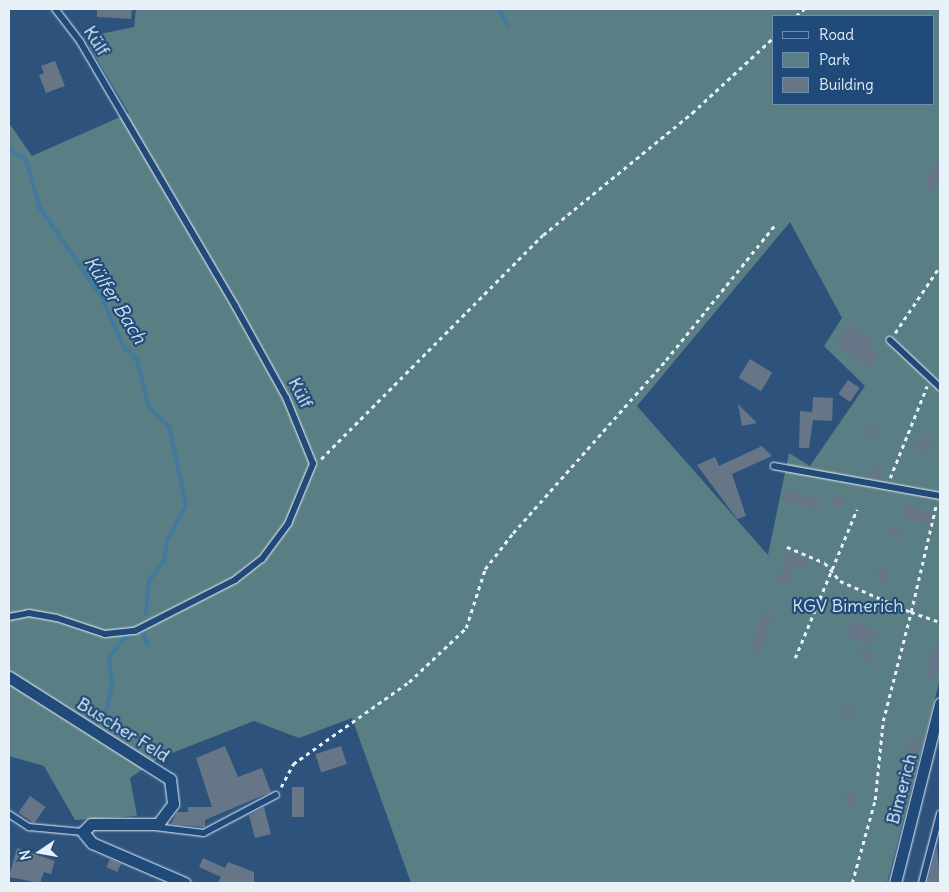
<!DOCTYPE html>
<meta charset="utf-8">
<style>
body{margin:0}
#map{position:relative;width:949px;height:892px;overflow:hidden;background:#2d537d;font-family:Delius,sans-serif}
div>[style]{position:absolute}
[style*='--x']{left:calc(var(--x)*1px);top:calc(var(--y)*1px);width:calc(var(--w)*1px);rotate:calc(var(--a)*1deg)}
.green>*{inset:0;background:#597e83}
.stream>*{height:4px;margin:-2px;padding:0 2px;transform-origin:2px;border-radius:2px;background:#42799f}
.building>*{inset:0;background:#677687;transform-origin:0 0}
.path>*{height:2.5px;margin-top:-1.25px;transform-origin:0;background:repeating-linear-gradient(90deg,#e8f1f8 0 4px,transparent 0 8px)}
.roads{filter:drop-shadow(0 0 1px #e8f1f8) drop-shadow(0 0 1px #e8f1f8)}
.lane>*{height:5.5px;margin:-2.75px;padding:0 2.75px;transform-origin:2.75px;border-radius:2.75px;background:#1f4a7a}
.street>*{height:11px;margin:-5.5px;padding:0 5.5px;transform-origin:5.5px;border-radius:5.5px;background:#1f4a7a}
span{translate:-50% -50%;white-space:nowrap;text-align:center;line-height:1.15;-webkit-text-stroke:4.5px #1f4a7a;paint-order:stroke}
.street-label{font-size:18px;color:#e8f1f8}
.park-label{font-size:18px;color:#d3e0e6}
.water-label{font-size:19px;color:#cfdfeb;font-style:italic}
.frame{position:absolute;inset:0;border:10px solid #e8f1f8;pointer-events:none}
.legend{position:absolute;left:772px;top:15px;width:162px;height:90px;box-sizing:border-box;background:#1f4a7a;border:1px solid #6f8dac;margin:0;padding:6px 9px;list-style:none;font-size:15px;color:#e8f1f8}
.legend li{display:flex;align-items:center;gap:10px;height:25px}
.legend b{width:25px;border:1px solid #6f8dac}
.north{position:absolute;left:15px;top:827px;width:50px;height:50px;-webkit-text-stroke:4px #1f4a7a;paint-order:stroke;rotate:258deg;font-size:14px;font-weight:700;line-height:20px;text-align:center;color:#e8f1f8}
.north::after{content:'';display:block;margin:auto;width:18px;height:22px;background:#e8f1f8;clip-path:polygon(50% 0,100% 100%,50% 72%,0 100%)}
</style>
<div id="map">
<div class="green">
<div style="clip-path:polygon(evenodd,136px 9px,940px 9px,940px 679px,887px 883px,411px 883px,352px 718px,299px 738px,254px 721px,159px 758px,130px 778px,137px 816px,75px 820px,44px 766px,9px 756px,9px 123px,32px 156px,129px 113px,89px 46px,90px 36px,134px 27px,136px 9px,773px 16px,933px 16px,933px 104px,773px 104px,773px 16px,136px 9px,790px 222px,842px 318px,824px 346px,865px 386px,810px 466px,789px 453px,768px 555px,637px 406px,790px 222px)"></div>
</div>
<div class="stream">
<div style="--x:499;--y:9;--w:18;--a:63"></div>
<div style="--x:9;--y:149;--w:20;--a:33"></div>
<div style="--x:26;--y:160;--w:50;--a:73.7"></div>
<div style="--x:40;--y:208;--w:109;--a:55.4"></div>
<div style="--x:102;--y:298;--w:52;--a:66.4"></div>
<div style="--x:123;--y:346;--w:20;--a:45"></div>
<div style="--x:137;--y:360;--w:49;--a:76"></div>
<div style="--x:149;--y:408;--w:27;--a:42"></div>
<div style="--x:169;--y:426;--w:81;--a:77.9"></div>
<div style="--x:186;--y:505;--w:40;--a:118"></div>
<div style="--x:167;--y:540;--w:21;--a:98"></div>
<div style="--x:164;--y:561;--w:24;--a:128"></div>
<div style="--x:149;--y:580;--w:34;--a:95"></div>
<div style="--x:93;--y:724;--w:18;--a:-43"></div>
<div style="--x:106;--y:712;--w:28;--a:-77"></div>
<div style="--x:112;--y:685;--w:28;--a:-96"></div>
<div style="--x:109;--y:657;--w:23;--a:-50"></div>
<div style="--x:124;--y:639;--w:20;--a:-27"></div>
<div style="--x:142;--y:630;--w:15;--a:70"></div>
</div>
<div class="building">
<div style="clip-path:polygon(97px 9px,132px 9px,131px 19px,97px 17px)"></div>
<div style="clip-path:polygon(55px 61px,65px 86px,46px 93px,39px 75px,44px 73px,41px 66px)"></div>
<div style="clip-path:polygon(940px 157px,940px 178px,933px 192px,924px 187px)"></div>
<div style="clip-path:polygon(848px 326px,875px 339px,868px 349px,878px 356px,870px 368px,835px 344px)"></div>
<div style="left:750px;top:359px;width:26px;height:22px;rotate:31deg"></div>
<div style="left:848px;top:380px;width:14px;height:17px;rotate:34deg"></div>
<div style="clip-path:polygon(813px 397px,833px 398px,832px 421px,813px 420px,809px 448px,799px 448px,800px 411px,812px 412px)"></div>
<div style="clip-path:polygon(738px 404px,757px 423px,742px 426px)"></div>
<div style="clip-path:polygon(870px 426px,879px 430px,876px 440px,866px 437px)"></div>
<div style="left:918px;top:437px;width:15px;height:12px;rotate:20deg"></div>
<div style="clip-path:polygon(762px 446px,772px 456px,732px 474px,746px 516px,737px 519px,697px 465px,715px 457px,719px 466px)"></div>
<div style="left:872px;top:467px;width:12px;height:11px;rotate:14deg"></div>
<div style="left:786px;top:489px;width:35px;height:11px;rotate:16deg"></div>
<div style="left:834px;top:495px;width:11px;height:10px;rotate:15deg"></div>
<div style="clip-path:polygon(905px 505px,933px 514px,931px 525px,900px 517px)"></div>
<div style="left:890px;top:525px;width:12px;height:11px;rotate:20deg"></div>
<div style="clip-path:polygon(789px 552px,808px 558px,804px 569px,792px 565px,787px 584px,777px 581px)"></div>
<div style="clip-path:polygon(878px 569px,888px 572px,884px 582px,875px 578px)"></div>
<div style="left:763px;top:612px;width:10px;height:40px;rotate:17deg"></div>
<div style="left:853px;top:620px;width:26px;height:17px;rotate:23deg"></div>
<div style="clip-path:polygon(938px 639px,940px 666px,936px 679px,926px 676px)"></div>
<div style="clip-path:polygon(862px 648px,872px 651px,870px 661px,860px 658px)"></div>
<div style="left:843px;top:704px;width:14px;height:12px;rotate:17deg"></div>
<div style="left:910px;top:739px;width:11px;height:12px;rotate:10deg"></div>
<div style="clip-path:polygon(225px 746px,238px 777px,262px 768px,271px 792px,205px 820px,205px 827px,171px 824px,177px 812px,188px 812px,188px 807px,212px 807px,196px 758px)"></div>
<div style="left:341px;top:746px;width:19px;height:27px;rotate:72deg"></div>
<div style="left:904px;top:770px;width:10px;height:13px;rotate:17deg"></div>
<div style="left:292px;top:787px;width:12px;height:30px"></div>
<div style="left:846px;top:792px;width:11px;height:12px;rotate:10deg"></div>
<div style="left:30px;top:796px;width:19px;height:20px;rotate:35deg"></div>
<div style="clip-path:polygon(264px 807px,271px 834px,255px 838px,249px 815px)"></div>
<div style="clip-path:polygon(937px 847px,940px 883px,927px 883px)"></div>
<div style="clip-path:polygon(17px 848px,55px 861px,51px 874px,44px 872px,40px 883px,9px 877px)"></div>
<div style="clip-path:polygon(203px 858px,225px 868px,228px 862px,254px 872px,254px 883px,218px 883px,221px 877px,199px 867px)"></div>
<div style="left:110px;top:859px;width:12px;height:9px;rotate:24deg"></div>
</div>
<div class="path">
<div style="--x:796;--y:16;--w:11;--a:-41"></div>
<div style="--x:895;--y:333;--w:81;--a:-56.1"></div>
<div style="--x:321;--y:459;--w:315;--a:-45.3"></div>
<div style="--x:543;--y:235;--w:193;--a:-39.3"></div>
<div style="--x:692;--y:113;--w:110;--a:-42.8"></div>
<div style="--x:890;--y:478;--w:99;--a:-68.1"></div>
<div style="--x:787;--y:547;--w:41;--a:22.8"></div>
<div style="--x:825;--y:563;--w:23;--a:50"></div>
<div style="--x:840;--y:581;--w:77;--a:23.6"></div>
<div style="--x:911;--y:612;--w:110;--a:-76.8"></div>
<div style="--x:795;--y:658;--w:161;--a:-67.4"></div>
<div style="--x:281;--y:787;--w:26;--a:-62"></div>
<div style="--x:293;--y:764;--w:142;--a:-35.3"></div>
<div style="--x:409;--y:682;--w:79;--a:-43.5"></div>
<div style="--x:466;--y:628;--w:62;--a:-72.1"></div>
<div style="--x:485;--y:569;--w:46;--a:-52.1"></div>
<div style="--x:513;--y:533;--w:231;--a:-48.5"></div>
<div style="--x:666;--y:360;--w:174;--a:-51.1"></div>
<div style="--x:852;--y:883;--w:86;--a:-74.5"></div>
<div style="--x:875;--y:800;--w:79;--a:-84.2"></div>
<div style="--x:883;--y:721;--w:113;--a:-75.6"></div>
<div style="--x:911;--y:612;--w:31;--a:19"></div>
</div>
<div class="roads">
<div class="lane">
<div style="--x:890;--y:340;--w:69;--a:43.2"></div>
<div style="--x:774;--y:466;--w:169;--a:10.2"></div>
<div style="--x:9;--y:617;--w:20;--a:-11"></div>
<div style="--x:29;--y:613;--w:28;--a:10"></div>
<div style="--x:57;--y:618;--w:51;--a:18.4"></div>
<div style="--x:105;--y:634;--w:30;--a:-6"></div>
<div style="--x:135;--y:631;--w:112;--a:-27"></div>
<div style="--x:235;--y:580;--w:34;--a:-38"></div>
<div style="--x:262;--y:559;--w:44;--a:-53.4"></div>
<div style="--x:288;--y:524;--w:65;--a:-67.4"></div>
<div style="--x:313;--y:464;--w:71;--a:-112.2"></div>
<div style="--x:286;--y:398;--w:105;--a:-119"></div>
<div style="--x:235;--y:306;--w:305;--a:-120.4"></div>
<div style="--x:81;--y:43;--w:43;--a:-127.4"></div>
<div style="--x:9;--y:814;--w:24;--a:33"></div>
<div style="--x:29;--y:827;--w:54;--a:5.3"></div>
<div style="--x:155;--y:827;--w:49;--a:7"></div>
<div style="--x:204;--y:833;--w:81;--a:-27.8"></div>
<div style="--x:922;--y:883;--w:71;--a:-75.4"></div>
</div>
<div class="street">
<div style="--x:9;--y:677;--w:191;--a:32.4"></div>
<div style="--x:170;--y:779;--w:25;--a:83"></div>
<div style="--x:173;--y:804;--w:25;--a:127"></div>
<div style="--x:158;--y:824;--w:67;--a:180"></div>
<div style="--x:91;--y:824;--w:11;--a:135"></div>
<div style="--x:83;--y:832;--w:14;--a:51"></div>
<div style="--x:92;--y:843;--w:101;--a:23.3"></div>
<div style="--x:895;--y:883;--w:185;--a:-75.9"></div>
</div>
</div>
<div class="street-label">
<span style="left:96px;top:41px;rotate:58deg">Külf</span>
<span style="left:300px;top:393px;rotate:63deg">Külf</span>
<span style="left:123px;top:730px;rotate:32deg">Buscher Feld</span>
<span style="left:902px;top:789px;rotate:-75deg">Bimerich</span>
</div>
<div class="park-label">
<span style="left:848px;top:606px">KGV Bimerich</span>
</div>
<div class="water-label">
<span style="left:115px;top:300px;rotate:58deg">Külfer Bach</span>
</div>
<div class="frame"></div>
<ul class="legend">
<li><b style="height:6px;background:#1f4a7a"></b>Road</li>
<li><b style="height:14px;background:#597e83"></b>Park</li>
<li><b style="height:14px;background:#677687"></b>Building</li>
</ul>
<div class="north">N</div>
</div>
